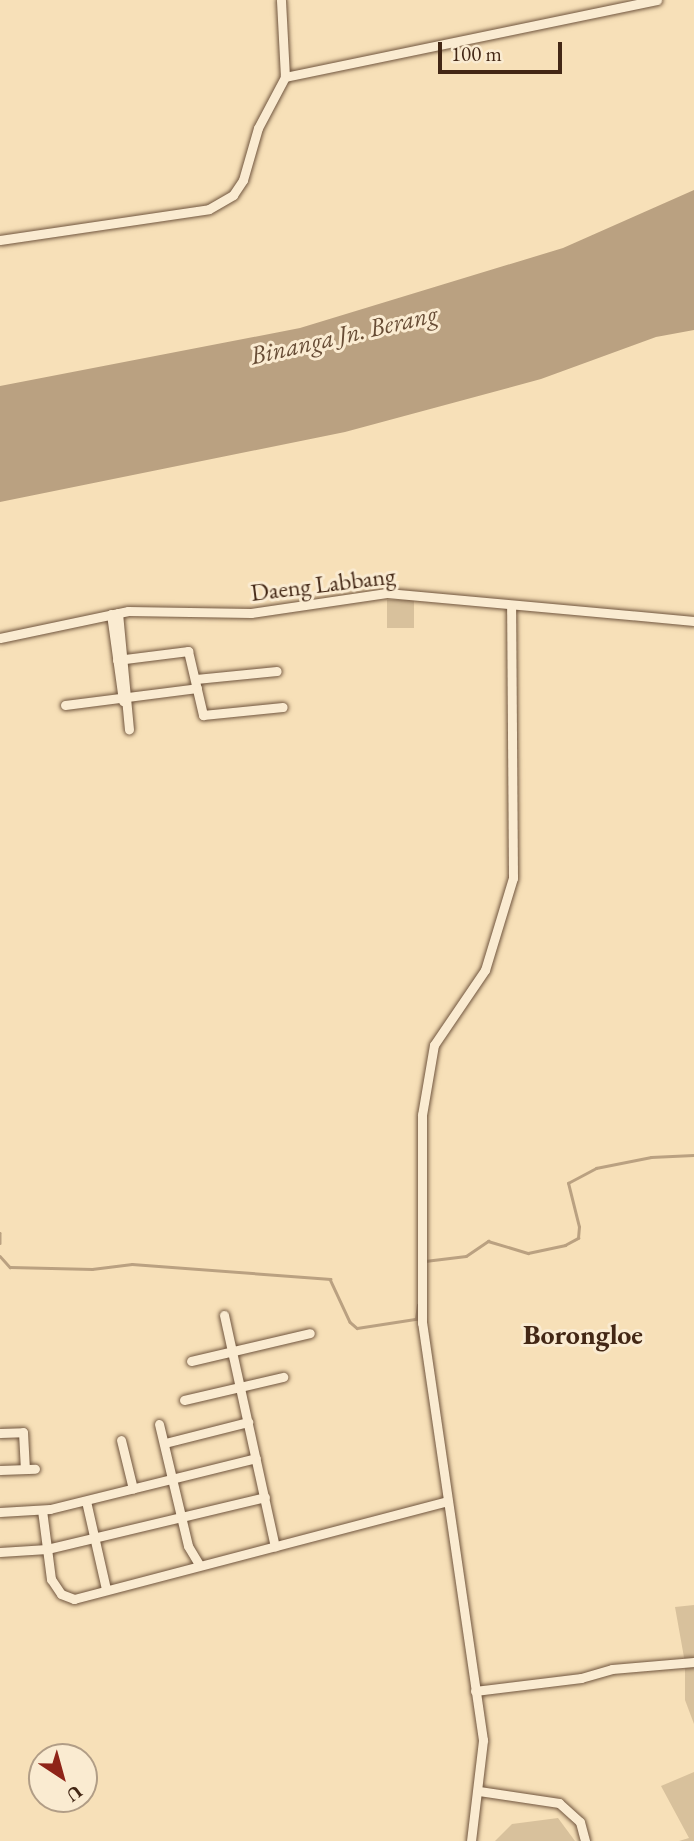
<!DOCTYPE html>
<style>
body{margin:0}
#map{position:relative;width:694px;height:1841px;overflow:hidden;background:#f7e0b8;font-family:"EB Garamond",serif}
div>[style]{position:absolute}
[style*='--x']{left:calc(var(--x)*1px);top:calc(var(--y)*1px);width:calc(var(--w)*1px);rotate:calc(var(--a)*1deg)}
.green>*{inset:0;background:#d8c19c;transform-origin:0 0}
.water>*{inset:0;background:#baa181}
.stream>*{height:2.5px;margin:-1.25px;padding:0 1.25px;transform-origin:1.25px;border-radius:1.25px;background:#baa181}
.roads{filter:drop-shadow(0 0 2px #70553e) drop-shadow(0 0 2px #70553e)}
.minor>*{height:9px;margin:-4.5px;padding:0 4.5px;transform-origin:4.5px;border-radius:4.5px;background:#faebd1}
span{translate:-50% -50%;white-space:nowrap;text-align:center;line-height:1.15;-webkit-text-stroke:6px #faebd1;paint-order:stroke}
.street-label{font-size:24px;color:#432715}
.water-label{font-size:26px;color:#674c35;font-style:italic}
.quarter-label{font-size:28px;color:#432715;font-weight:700}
.north{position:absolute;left:28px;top:1743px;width:70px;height:70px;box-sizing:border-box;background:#faebd1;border:2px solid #b19d86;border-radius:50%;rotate:144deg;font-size:19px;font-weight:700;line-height:28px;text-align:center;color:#432715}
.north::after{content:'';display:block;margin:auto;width:24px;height:32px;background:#8f2418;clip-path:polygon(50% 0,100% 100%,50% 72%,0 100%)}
.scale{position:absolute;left:438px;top:42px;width:124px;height:32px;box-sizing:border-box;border:4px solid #432715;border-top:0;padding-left:9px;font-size:21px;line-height:24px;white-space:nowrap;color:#432715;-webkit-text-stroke:5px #faebd1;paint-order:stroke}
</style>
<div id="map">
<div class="green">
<div style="left:387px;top:600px;width:27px;height:28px"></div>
<div style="clip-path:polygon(694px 1605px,694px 1724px,685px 1700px,685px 1663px,675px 1607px)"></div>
<div style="clip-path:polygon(694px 1772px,694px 1841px,679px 1841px,689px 1838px,661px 1786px)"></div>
<div style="clip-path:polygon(558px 1818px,575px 1841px,495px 1841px,512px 1824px)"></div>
</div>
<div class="water">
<div style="clip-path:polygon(694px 190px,694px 330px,656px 337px,541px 379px,345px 432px,0 502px,0 386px,300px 328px,563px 248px)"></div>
</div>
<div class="stream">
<div style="--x:0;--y:1233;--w:10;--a:90"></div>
<div style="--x:0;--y:1256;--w:15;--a:48"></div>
<div style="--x:10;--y:1267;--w:82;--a:1.4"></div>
<div style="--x:92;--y:1269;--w:40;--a:-7.1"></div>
<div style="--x:132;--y:1264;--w:199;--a:4.3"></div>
<div style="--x:330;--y:1279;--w:47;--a:65.1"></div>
<div style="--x:350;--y:1322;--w:9;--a:41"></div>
<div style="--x:357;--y:1328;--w:60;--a:-8.7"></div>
<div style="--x:416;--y:1319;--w:14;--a:-82"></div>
<div style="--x:425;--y:1261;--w:41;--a:-7"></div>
<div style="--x:466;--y:1256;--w:27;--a:-34"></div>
<div style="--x:488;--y:1241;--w:42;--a:16.7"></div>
<div style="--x:528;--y:1253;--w:38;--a:-12"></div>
<div style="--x:565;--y:1245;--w:15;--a:-28"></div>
<div style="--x:578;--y:1238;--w:11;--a:-85"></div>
<div style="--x:579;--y:1227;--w:45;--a:-104"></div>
<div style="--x:568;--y:1183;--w:32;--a:-28"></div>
<div style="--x:596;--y:1168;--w:56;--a:-11.3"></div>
<div style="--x:651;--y:1157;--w:43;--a:-2.7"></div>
</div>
<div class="roads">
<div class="minor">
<div style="--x:285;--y:77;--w:380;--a:-11.7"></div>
<div style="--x:0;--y:240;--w:211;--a:-8.4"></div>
<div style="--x:209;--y:209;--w:28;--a:-30"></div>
<div style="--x:233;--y:195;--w:18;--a:-56"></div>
<div style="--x:243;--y:180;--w:54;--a:-73.9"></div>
<div style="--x:258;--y:128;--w:58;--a:-62.1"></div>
<div style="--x:285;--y:77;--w:77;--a:-93"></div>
<div style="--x:118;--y:613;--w:117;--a:84.6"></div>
<div style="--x:111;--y:614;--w:88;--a:82.1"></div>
<div style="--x:0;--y:638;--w:131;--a:-11.9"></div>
<div style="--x:128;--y:611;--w:123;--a:0.9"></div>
<div style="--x:251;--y:613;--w:137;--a:-8.4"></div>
<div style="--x:387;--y:593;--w:308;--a:5.2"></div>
<div style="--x:117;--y:660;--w:72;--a:-7.2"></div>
<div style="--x:188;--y:651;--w:66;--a:76.8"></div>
<div style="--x:203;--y:715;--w:80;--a:-5.7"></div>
<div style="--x:196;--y:679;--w:81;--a:-5.6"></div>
<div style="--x:65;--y:705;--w:133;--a:-7.3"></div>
<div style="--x:224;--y:1315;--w:237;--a:77.6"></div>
<div style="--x:191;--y:1361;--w:122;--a:-13.2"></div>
<div style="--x:184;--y:1400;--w:102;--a:-13.1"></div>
<div style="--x:159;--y:1424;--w:125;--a:76.6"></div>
<div style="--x:188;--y:1546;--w:21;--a:59"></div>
<div style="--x:0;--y:1433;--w:23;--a:-2"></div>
<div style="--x:23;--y:1432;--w:37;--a:87"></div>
<div style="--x:121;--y:1440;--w:50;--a:76.2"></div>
<div style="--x:165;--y:1443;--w:86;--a:-14.2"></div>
<div style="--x:0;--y:1470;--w:35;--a:-2"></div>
<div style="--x:86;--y:1501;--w:90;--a:77.2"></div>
<div style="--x:42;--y:1510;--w:70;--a:82.6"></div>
<div style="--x:51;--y:1579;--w:18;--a:56"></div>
<div style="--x:61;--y:1594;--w:14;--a:21"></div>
<div style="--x:74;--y:1599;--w:386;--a:-14.7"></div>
<div style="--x:0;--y:1512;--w:50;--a:-3.4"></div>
<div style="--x:50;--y:1509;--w:212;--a:-13.9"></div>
<div style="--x:0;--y:1552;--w:47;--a:-3.7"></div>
<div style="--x:47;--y:1549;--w:224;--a:-13.4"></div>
<div style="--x:475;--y:1691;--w:107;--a:-7"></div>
<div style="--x:581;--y:1678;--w:32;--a:-16"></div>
<div style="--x:612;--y:1669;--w:82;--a:-4.9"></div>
<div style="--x:479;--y:1791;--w:81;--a:8.5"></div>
<div style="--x:559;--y:1803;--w:28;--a:42"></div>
<div style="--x:580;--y:1822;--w:20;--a:75"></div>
<div style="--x:471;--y:1841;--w:102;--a:-83.2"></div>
<div style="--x:483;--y:1740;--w:421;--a:-98.3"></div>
<div style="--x:422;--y:1323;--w:208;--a:-90"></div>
<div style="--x:422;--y:1115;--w:71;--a:-80.3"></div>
<div style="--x:434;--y:1045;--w:91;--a:-55.8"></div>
<div style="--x:485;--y:970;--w:96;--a:-73.1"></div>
<div style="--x:513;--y:878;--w:271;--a:-90.4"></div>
</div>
</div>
<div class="street-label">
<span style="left:323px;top:584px;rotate:-7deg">Daeng Labbang</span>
</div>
<div class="water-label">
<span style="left:344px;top:335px;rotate:-13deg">Binanga Jn. Berang</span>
</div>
<div class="quarter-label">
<span style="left:583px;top:1334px">Borongloe</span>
</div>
<div class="north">U</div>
<div class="scale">100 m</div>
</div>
